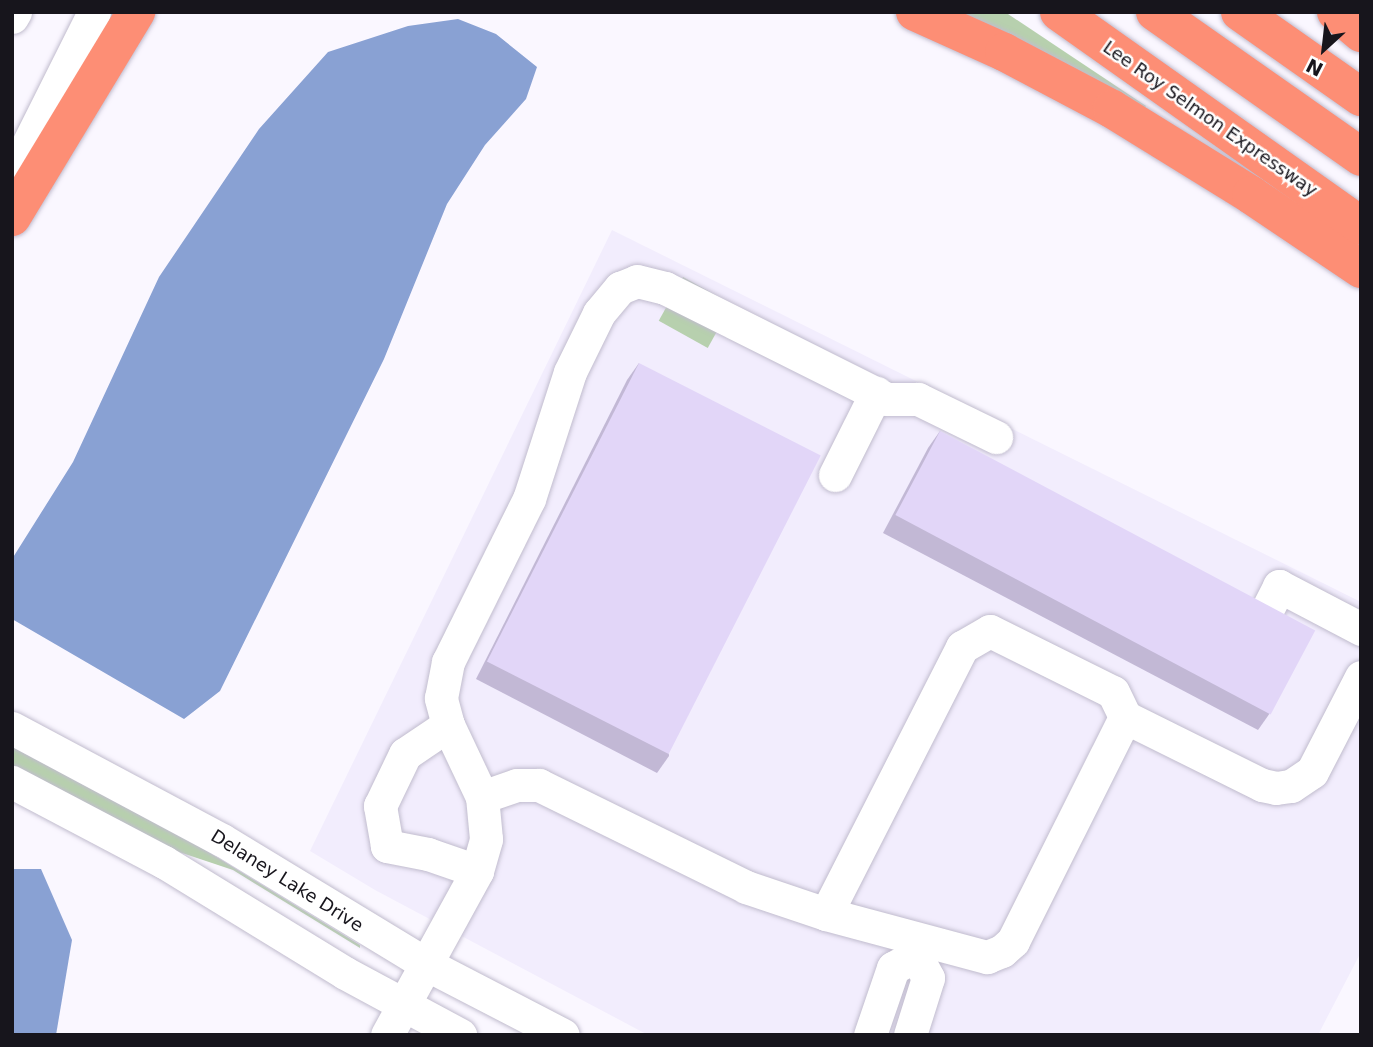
<!DOCTYPE html>
<style>
body{margin:0}
#map{position:relative;width:1373px;height:1047px;overflow:hidden;background:#faf7ff;font-family:"DejaVu Sans",sans-serif}
div>[style]{position:absolute}
[style*='--x']{left:calc(var(--x)*1px);top:calc(var(--y)*1px);width:calc(var(--w)*1px);rotate:calc(var(--a)*1deg)}
.built>*{inset:0;background:#f2edfd}
.green>*{inset:0;background:#b7d0ae;transform-origin:0 0}
.water>*{inset:0;background:#89a1d3}
.roads{filter:drop-shadow(0 0 2px #c1bcce) drop-shadow(0 0 2px #c1bcce)}
.minor>*{height:33px;margin:-16.5px;padding:0 16.5px;transform-origin:16.5px;border-radius:16.5px;background:#fff}
.highway>*{height:38px;margin:-19px;padding:0 19px;transform-origin:19px;border-radius:19px;background:#fd8e75}
.wall>*{inset:0;background:#c2b8d5}
.building>*{inset:0;background:#e2d6f8;transform-origin:0 0}
span{translate:-50% -50%;white-space:nowrap;text-align:center;line-height:1.15;-webkit-text-stroke:5px #fff;paint-order:stroke}
.street-label{font-size:18px;color:#17151c}
.frame{position:absolute;inset:0;border:14px solid #17151c;pointer-events:none}
.north{position:absolute;left:1289px;top:14px;width:70px;height:70px;-webkit-text-stroke:5px #fff;paint-order:stroke;rotate:207deg;font-size:19px;font-weight:700;line-height:28px;text-align:center;color:#17151c}
.north::after{content:'';display:block;margin:auto;width:24px;height:32px;background:#17151c;clip-path:polygon(50% 0,100% 100%,50% 72%,0 100%)}
</style>
<div id="map">
<div class="built">
<div style="clip-path:polygon(612px 230px,1361px 602px,1361px 952px,1318px 1035px,648px 1035px,375px 890px,310px 851px)"></div>
</div>
<div class="green">
<div style="clip-path:polygon(938px 12px,1005px 12px,1146px 106px,1141px 113px)"></div>
<div style="left:683px;top:277px;width:56px;height:50px;rotate:29deg"></div>
<div style="clip-path:polygon(12px 746px,176px 832px,360px 945px,360px 948px,233px 870px,173px 850px,12px 765px)"></div>
</div>
<div class="water">
<div style="clip-path:polygon(458px 19px,496px 34px,537px 67px,526px 99px,485px 145px,447px 204px,384px 359px,220px 691px,184px 719px,12px 619px,12px 559px,73px 462px,159px 277px,259px 129px,328px 52px,408px 26px)"></div>
<div style="clip-path:polygon(12px 869px,41px 869px,72px 940px,56px 1035px,12px 1035px)"></div>
</div>
<div class="roads">
<div class="minor">
<div style="--x:12;--y:17;--w:6;--a:-59"></div>
<div style="--x:12;--y:176;--w:183;--a:-63.4"></div>
<div style="--x:835;--y:475;--w:92;--a:-63.4"></div>
<div style="--x:1267;--y:610;--w:27;--a:-63"></div>
<div style="--x:1279;--y:586;--w:93;--a:27.7"></div>
<div style="--x:448;--y:725;--w:80;--a:64.7"></div>
<div style="--x:12;--y:728;--w:238;--a:28.1"></div>
<div style="--x:222;--y:840;--w:239;--a:31.3"></div>
<div style="--x:426;--y:964;--w:154;--a:27.4"></div>
<div style="--x:12;--y:782;--w:172;--a:27.8"></div>
<div style="--x:164;--y:862;--w:212;--a:31.5"></div>
<div style="--x:345;--y:973;--w:131;--a:28.3"></div>
<div style="--x:477;--y:871;--w:52;--a:-160.9"></div>
<div style="--x:428;--y:854;--w:42;--a:-169"></div>
<div style="--x:387;--y:846;--w:41;--a:-99.9"></div>
<div style="--x:380;--y:806;--w:58;--a:-64.3"></div>
<div style="--x:405;--y:754;--w:52;--a:-34"></div>
<div style="--x:448;--y:725;--w:28;--a:-105"></div>
<div style="--x:441;--y:698;--w:37;--a:-79"></div>
<div style="--x:448;--y:662;--w:182;--a:-63.6"></div>
<div style="--x:529;--y:499;--w:133;--a:-72.1"></div>
<div style="--x:570;--y:372;--w:66;--a:-63.8"></div>
<div style="--x:599;--y:313;--w:33;--a:-50"></div>
<div style="--x:620;--y:288;--w:18;--a:-22"></div>
<div style="--x:637;--y:281;--w:29;--a:14"></div>
<div style="--x:665;--y:288;--w:248;--a:26.6"></div>
<div style="--x:887;--y:399;--w:31;--a:0"></div>
<div style="--x:918;--y:399;--w:87;--a:26"></div>
<div style="--x:826;--y:914;--w:167;--a:15"></div>
<div style="--x:987;--y:957;--w:16;--a:-22"></div>
<div style="--x:1002;--y:951;--w:15;--a:-42"></div>
<div style="--x:1013;--y:941;--w:250;--a:-63.4"></div>
<div style="--x:1125;--y:717;--w:153;--a:26.4"></div>
<div style="--x:1262;--y:785;--w:14;--a:12"></div>
<div style="--x:1276;--y:788;--w:15;--a:-8"></div>
<div style="--x:1291;--y:786;--w:25;--a:-34"></div>
<div style="--x:1312;--y:772;--w:107;--a:-62.7"></div>
<div style="--x:387;--y:1035;--w:187;--a:-61.2"></div>
<div style="--x:477;--y:871;--w:33;--a:-74"></div>
<div style="--x:486;--y:839;--w:42;--a:-95.4"></div>
<div style="--x:482;--y:797;--w:37;--a:-19"></div>
<div style="--x:517;--y:785;--w:22;--a:0"></div>
<div style="--x:539;--y:785;--w:231;--a:26.2"></div>
<div style="--x:746;--y:887;--w:84;--a:18.6"></div>
<div style="--x:826;--y:914;--w:300;--a:-63"></div>
<div style="--x:962;--y:647;--w:32;--a:-30"></div>
<div style="--x:990;--y:631;--w:137;--a:26.4"></div>
<div style="--x:1113;--y:692;--w:28;--a:64"></div>
<div style="--x:870;--y:1035;--w:71;--a:-71.1"></div>
<div style="--x:893;--y:968;--w:26;--a:-29"></div>
<div style="--x:910;--y:1035;--w:60;--a:-72.5"></div>
<div style="--x:928;--y:978;--w:26;--a:-118"></div>
<div style="--x:916;--y:955;--w:15;--a:-74"></div>
</div>
<div class="highway">
<div style="--x:915;--y:12;--w:98;--a:24.2"></div>
<div style="--x:1004;--y:52;--w:122;--a:27.8"></div>
<div style="--x:1112;--y:109;--w:163;--a:31.7"></div>
<div style="--x:1251;--y:195;--w:133;--a:33.9"></div>
<div style="--x:1059;--y:12;--w:370;--a:35.3"></div>
<div style="--x:1155;--y:12;--w:252;--a:35.1"></div>
<div style="--x:1240;--y:12;--w:148;--a:35.1"></div>
<div style="--x:1336;--y:12;--w:33;--a:40"></div>
<div style="--x:12;--y:217;--w:240;--a:-58.8"></div>
</div>
</div>
<div class="wall">
<div style="clip-path:polygon(639px 363px,669px 756px,657px 773px,476px 679px,627px 380px)"></div>
<div style="clip-path:polygon(940px 431px,1270px 713px,1258px 730px,883px 533px,928px 448px)"></div>
</div>
<div class="building">
<div style="left:639px;top:363px;width:204px;height:335px;rotate:27deg"></div>
<div style="left:940px;top:431px;width:425px;height:95px;rotate:28deg"></div>
</div>
<div class="street-label">
<span style="left:1210px;top:119px;rotate:35deg">Lee Roy Selmon Expressway</span>
<span style="left:287px;top:881px;rotate:32deg">Delaney Lake Drive</span>
</div>
<div class="frame"></div>
<div class="north">N</div>
</div>
